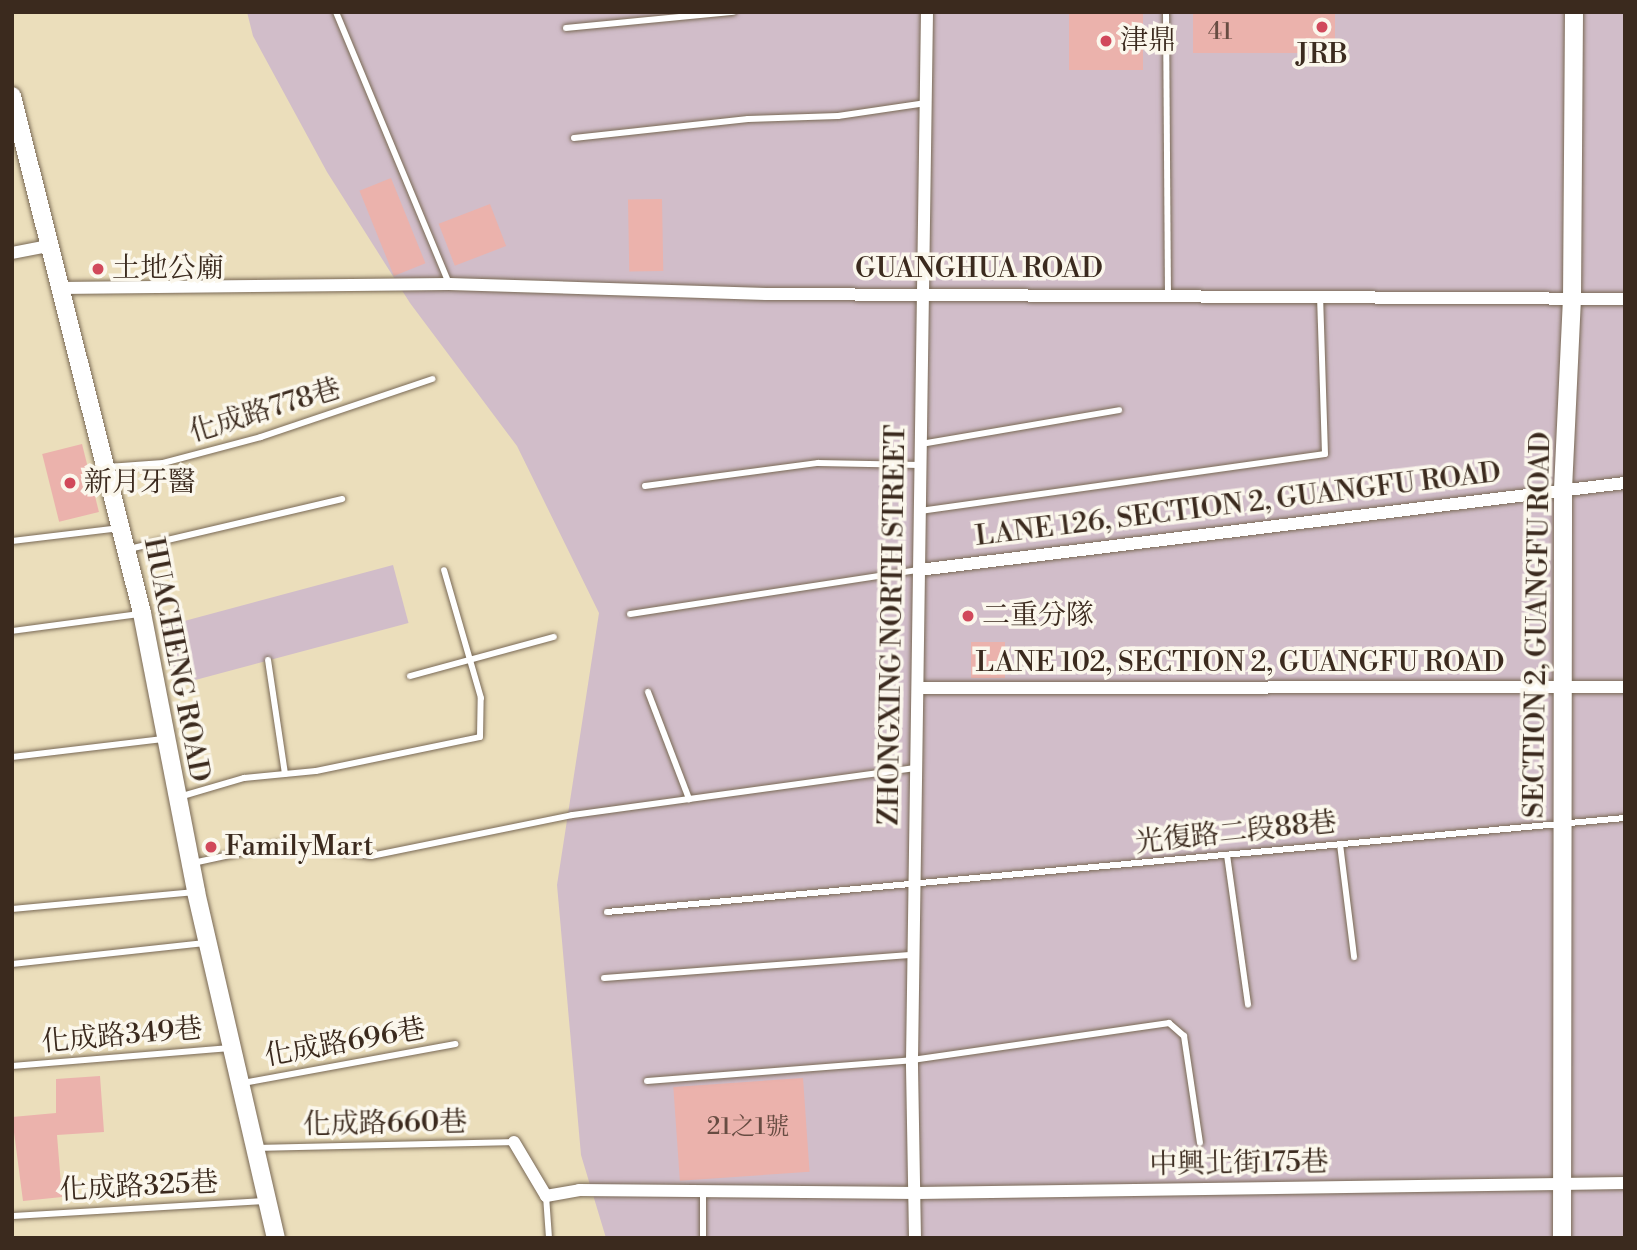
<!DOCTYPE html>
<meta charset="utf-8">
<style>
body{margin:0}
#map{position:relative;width:1637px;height:1250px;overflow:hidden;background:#ebdebb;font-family:"Libre Bodoni","Noto Serif TC",serif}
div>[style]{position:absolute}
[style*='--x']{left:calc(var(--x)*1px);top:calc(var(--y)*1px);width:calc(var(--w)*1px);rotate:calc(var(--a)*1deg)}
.industrial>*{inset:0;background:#d1bdc9;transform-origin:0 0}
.building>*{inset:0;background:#ebb2ac;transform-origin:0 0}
.roads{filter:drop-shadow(0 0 2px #796955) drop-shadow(0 0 2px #796955)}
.lane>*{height:6px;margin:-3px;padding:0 3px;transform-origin:3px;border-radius:3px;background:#fff}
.street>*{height:12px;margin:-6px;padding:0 6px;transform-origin:6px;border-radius:6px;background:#fff}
.secondary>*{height:18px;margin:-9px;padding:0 9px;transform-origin:9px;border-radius:9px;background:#fff}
.dots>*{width:19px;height:19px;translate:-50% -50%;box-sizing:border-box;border:4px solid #fbf7ec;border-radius:50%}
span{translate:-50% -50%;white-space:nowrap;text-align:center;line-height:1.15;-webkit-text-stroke:7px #fbf7ec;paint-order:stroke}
.number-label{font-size:24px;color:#674c42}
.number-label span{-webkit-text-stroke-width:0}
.poi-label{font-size:28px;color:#3b2a1e}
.left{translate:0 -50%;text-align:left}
.street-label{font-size:28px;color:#3b2a1e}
.frame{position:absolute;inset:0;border:14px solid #3b2a1e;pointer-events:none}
</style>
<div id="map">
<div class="industrial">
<div style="clip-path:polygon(247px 12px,1625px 12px,1625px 1238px,606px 1238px,581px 1155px,557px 885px,599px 613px,517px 446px,410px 303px,327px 172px,253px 36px)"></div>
<div style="left:393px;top:565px;width:60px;height:242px;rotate:75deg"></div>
</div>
<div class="building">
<div style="left:1069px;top:12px;width:74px;height:58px"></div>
<div style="clip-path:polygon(1193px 12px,1335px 12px,1335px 41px,1300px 41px,1300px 53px,1193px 53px)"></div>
<div style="left:391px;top:178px;width:92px;height:34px;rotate:68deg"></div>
<div style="left:662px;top:199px;width:72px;height:34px;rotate:89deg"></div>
<div style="left:490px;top:204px;width:45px;height:55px;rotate:69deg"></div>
<div style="left:82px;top:444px;width:70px;height:41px;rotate:76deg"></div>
<div style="left:971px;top:642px;width:34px;height:36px"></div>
<div style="clip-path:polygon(100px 1076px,104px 1132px,57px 1135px,62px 1197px,23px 1201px,12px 1117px,56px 1113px,56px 1079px)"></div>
<div style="left:803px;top:1078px;width:94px;height:130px;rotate:86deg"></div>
</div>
<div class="roads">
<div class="lane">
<div style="--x:336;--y:12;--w:295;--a:67.4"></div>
<div style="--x:1166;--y:12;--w:283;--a:89.6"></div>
<div style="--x:566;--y:28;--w:168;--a:-5.5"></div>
<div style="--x:574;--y:138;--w:175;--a:-6.2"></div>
<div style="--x:748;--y:119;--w:90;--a:-1.9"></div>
<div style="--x:838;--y:116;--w:89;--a:-8.4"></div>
<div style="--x:921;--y:444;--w:201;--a:-9.7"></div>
<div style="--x:108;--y:467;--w:55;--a:-4.2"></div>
<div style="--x:163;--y:463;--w:101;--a:-14.9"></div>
<div style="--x:261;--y:437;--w:181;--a:-18.7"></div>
<div style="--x:645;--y:486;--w:175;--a:-7.6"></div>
<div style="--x:818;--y:463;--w:102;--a:1.1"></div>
<div style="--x:920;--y:511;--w:409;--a:-8"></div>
<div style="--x:1325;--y:454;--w:156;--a:-91.8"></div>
<div style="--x:12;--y:541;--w:109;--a:-6.9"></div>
<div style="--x:129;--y:549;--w:219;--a:-13.2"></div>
<div style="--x:630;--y:614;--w:292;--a:-8.7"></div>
<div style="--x:12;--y:631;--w:129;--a:-7.6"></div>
<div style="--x:268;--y:660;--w:115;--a:81.5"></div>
<div style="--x:410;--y:676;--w:149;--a:-15.2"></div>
<div style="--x:648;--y:692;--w:115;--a:69"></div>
<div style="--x:12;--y:757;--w:152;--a:-6.8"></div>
<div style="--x:179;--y:797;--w:68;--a:-16.3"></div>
<div style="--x:244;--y:778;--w:72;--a:-5.6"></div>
<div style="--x:316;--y:771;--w:167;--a:-11.7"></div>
<div style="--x:480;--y:737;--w:39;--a:-89"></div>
<div style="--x:481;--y:698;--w:133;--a:-106.1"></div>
<div style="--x:1340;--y:844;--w:114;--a:82.9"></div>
<div style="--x:1227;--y:855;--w:151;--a:82"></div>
<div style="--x:193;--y:863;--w:89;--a:-12.3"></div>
<div style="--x:280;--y:844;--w:92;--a:7.5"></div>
<div style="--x:371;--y:856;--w:205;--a:-11.5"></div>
<div style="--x:572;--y:815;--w:347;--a:-7.8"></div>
<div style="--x:12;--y:909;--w:184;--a:-5.3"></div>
<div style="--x:607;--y:912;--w:1022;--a:-5.28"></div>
<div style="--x:12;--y:964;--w:194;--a:-6.2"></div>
<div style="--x:604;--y:978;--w:310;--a:-4.3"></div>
<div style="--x:12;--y:1066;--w:219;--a:-4.7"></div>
<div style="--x:647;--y:1081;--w:266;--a:-4.5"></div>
<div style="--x:912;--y:1060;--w:260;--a:-8.2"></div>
<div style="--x:1169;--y:1023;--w:20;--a:41"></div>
<div style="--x:1184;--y:1036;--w:108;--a:81.5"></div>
<div style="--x:243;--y:1083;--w:216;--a:-10.4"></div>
<div style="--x:258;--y:1148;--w:256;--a:-1.3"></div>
<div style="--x:703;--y:1191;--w:47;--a:90"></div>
<div style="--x:546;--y:1196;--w:42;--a:85.9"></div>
<div style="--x:12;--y:1216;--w:254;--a:-3.4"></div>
</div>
<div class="street">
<div style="--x:12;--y:253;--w:38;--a:-11"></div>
<div style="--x:59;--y:288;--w:390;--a:-0.6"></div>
<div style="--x:449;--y:284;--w:317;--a:1.8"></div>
<div style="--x:766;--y:294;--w:859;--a:0.33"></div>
<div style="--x:919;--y:570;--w:711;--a:-7.03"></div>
<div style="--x:919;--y:688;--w:706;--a:-0.08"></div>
<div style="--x:514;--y:1142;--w:63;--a:59.3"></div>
<div style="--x:546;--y:1196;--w:34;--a:-10"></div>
<div style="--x:579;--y:1190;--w:338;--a:0.5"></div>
<div style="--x:917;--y:1193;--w:708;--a:-0.81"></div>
<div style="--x:915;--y:1238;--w:178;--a:-91"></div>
<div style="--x:912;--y:1060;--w:1048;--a:-89.18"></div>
</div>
<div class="secondary">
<div style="--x:12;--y:96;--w:533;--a:75.89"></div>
<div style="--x:142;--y:613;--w:284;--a:79"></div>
<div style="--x:196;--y:892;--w:355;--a:77"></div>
<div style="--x:1562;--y:1238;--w:749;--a:-89.92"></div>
<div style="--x:1563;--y:489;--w:190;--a:-87.3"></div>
<div style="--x:1572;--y:299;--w:287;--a:-89.6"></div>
</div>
</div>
<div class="dots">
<div style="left:1322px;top:27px;background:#d1495b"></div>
<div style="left:1106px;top:41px;background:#d1495b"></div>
<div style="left:98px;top:269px;background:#d1495b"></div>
<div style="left:70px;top:483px;background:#d1495b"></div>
<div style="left:968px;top:616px;background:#d1495b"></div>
<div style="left:211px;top:847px;background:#d1495b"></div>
</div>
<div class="number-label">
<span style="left:1220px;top:33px">41</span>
<span style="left:748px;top:1128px">21之1號</span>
</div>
<div class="poi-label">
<span class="left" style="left:1120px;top:41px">津鼎</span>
<span style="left:1322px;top:55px">JRB</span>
<span class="left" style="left:112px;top:269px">土地公廟</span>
<span class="left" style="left:84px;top:483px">新月牙醫</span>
<span class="left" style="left:982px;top:616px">二重分隊</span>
<span class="left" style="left:225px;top:847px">FamilyMart</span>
</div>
<div class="street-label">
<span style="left:979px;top:269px">GUANGHUA ROAD</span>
<span style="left:265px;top:411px;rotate:-17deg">化成路778巷</span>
<span style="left:1238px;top:505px;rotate:-7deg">LANE 126, SECTION 2, GUANGFU ROAD</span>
<span style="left:893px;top:625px;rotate:-89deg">ZHONGXING NORTH STREET</span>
<span style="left:1538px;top:625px;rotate:-89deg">SECTION 2, GUANGFU ROAD</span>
<span style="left:176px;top:660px;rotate:79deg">HUACHENG ROAD</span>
<span style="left:1240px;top:663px">LANE 102, SECTION 2, GUANGFU ROAD</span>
<span style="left:1236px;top:833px;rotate:-6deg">光復路二段88巷</span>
<span style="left:122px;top:1036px;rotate:-5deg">化成路349巷</span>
<span style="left:345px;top:1043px;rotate:-10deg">化成路696巷</span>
<span style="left:385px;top:1124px;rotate:-1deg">化成路660巷</span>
<span style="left:1239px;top:1164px;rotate:-1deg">中興北街175巷</span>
<span style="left:139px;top:1187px;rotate:-3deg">化成路325巷</span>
</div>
<div class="frame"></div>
</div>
